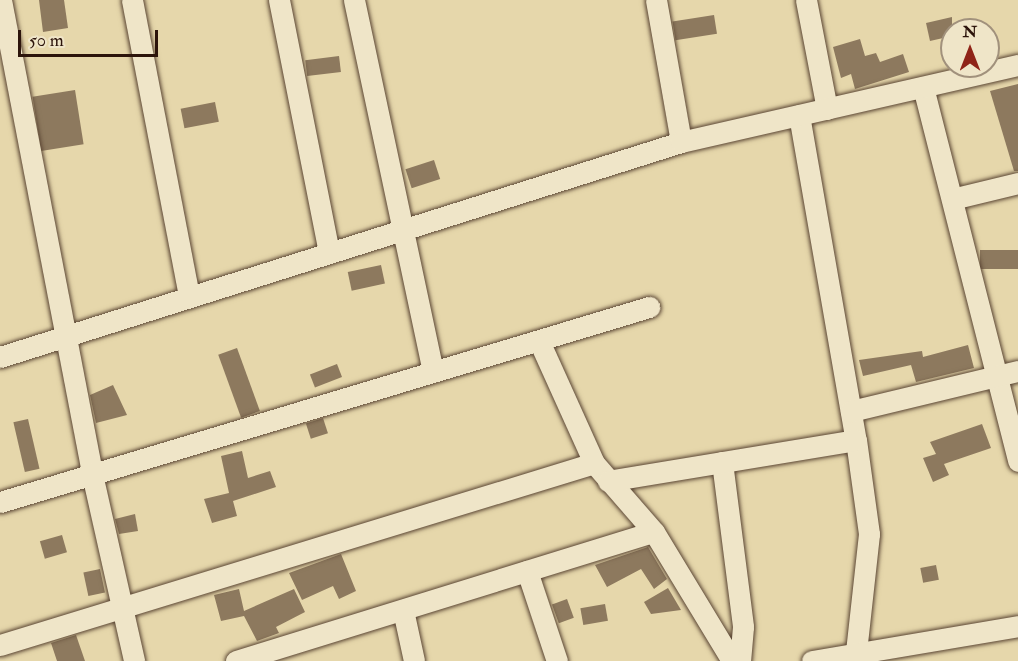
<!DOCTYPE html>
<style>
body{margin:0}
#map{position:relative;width:1018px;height:661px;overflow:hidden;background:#e6d7ab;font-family:"IM FELL Double Pica",serif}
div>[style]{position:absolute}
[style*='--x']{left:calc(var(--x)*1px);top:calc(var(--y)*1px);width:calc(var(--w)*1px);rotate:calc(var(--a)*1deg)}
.building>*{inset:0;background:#8d795e;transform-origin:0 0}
.roads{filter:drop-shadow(0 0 2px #5a4533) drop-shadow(0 0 2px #5a4533)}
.street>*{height:21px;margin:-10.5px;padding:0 10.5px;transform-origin:10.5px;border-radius:10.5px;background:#efe5c8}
span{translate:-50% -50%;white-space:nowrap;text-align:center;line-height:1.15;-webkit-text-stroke:4.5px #efe5c8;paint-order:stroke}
.north{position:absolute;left:940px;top:18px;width:60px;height:60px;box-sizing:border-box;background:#efe5c8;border:2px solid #a1917c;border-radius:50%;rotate:0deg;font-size:16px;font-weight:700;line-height:24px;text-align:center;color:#2c140b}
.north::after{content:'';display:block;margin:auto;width:21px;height:27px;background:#8f2418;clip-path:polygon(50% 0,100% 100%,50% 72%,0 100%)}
.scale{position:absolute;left:18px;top:30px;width:140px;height:27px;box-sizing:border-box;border:3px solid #2c140b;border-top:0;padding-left:8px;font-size:18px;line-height:21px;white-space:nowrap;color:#2c140b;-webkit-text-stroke:4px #efe5c8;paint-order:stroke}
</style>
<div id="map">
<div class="building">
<div style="clip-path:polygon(39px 0,64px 0,68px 28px,43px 32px)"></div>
<div style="left:714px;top:15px;width:19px;height:42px;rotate:81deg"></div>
<div style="clip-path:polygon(952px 17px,952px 36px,930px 41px,926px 23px)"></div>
<div style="clip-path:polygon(860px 39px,865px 56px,876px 53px,880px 62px,903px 54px,909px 72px,855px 89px,851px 74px,841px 78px,833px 47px)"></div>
<div style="left:339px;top:56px;width:16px;height:34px;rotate:83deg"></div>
<div style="clip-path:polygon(1018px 84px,1018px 171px,1014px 171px,990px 91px)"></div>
<div style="left:75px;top:90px;width:55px;height:43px;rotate:81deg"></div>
<div style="left:215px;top:102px;width:20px;height:35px;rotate:79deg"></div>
<div style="left:434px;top:160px;width:20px;height:30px;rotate:72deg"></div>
<div style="left:1018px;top:250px;width:19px;height:38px;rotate:90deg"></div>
<div style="left:381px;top:265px;width:19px;height:34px;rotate:78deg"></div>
<div style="clip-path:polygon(968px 345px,974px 368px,916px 382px,911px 365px,863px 376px,859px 360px,922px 351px,923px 357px)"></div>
<div style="left:237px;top:348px;width:67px;height:20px;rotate:70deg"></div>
<div style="left:337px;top:364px;width:14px;height:29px;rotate:69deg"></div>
<div style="clip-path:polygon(113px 385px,127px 415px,96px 423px,90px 395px)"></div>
<div style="left:323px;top:418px;width:16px;height:18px;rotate:72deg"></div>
<div style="left:28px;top:419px;width:51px;height:15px;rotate:77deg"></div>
<div style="clip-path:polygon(982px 424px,991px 448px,944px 464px,949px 475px,933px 482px,923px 458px,936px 454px,930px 442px)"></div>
<div style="clip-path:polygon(242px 451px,248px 478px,270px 471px,276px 487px,233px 501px,237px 516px,212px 523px,204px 499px,229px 493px,221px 456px)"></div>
<div style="clip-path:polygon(135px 514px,138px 531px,119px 534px,115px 519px)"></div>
<div style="left:62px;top:535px;width:18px;height:23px;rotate:74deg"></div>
<div style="clip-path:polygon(648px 547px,667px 579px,654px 589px,641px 569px,607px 587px,595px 565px)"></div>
<div style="clip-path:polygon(341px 554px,356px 591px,339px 599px,333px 586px,302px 600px,289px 573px)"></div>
<div style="left:936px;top:565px;width:15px;height:16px;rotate:79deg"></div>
<div style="left:100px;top:569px;width:24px;height:17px;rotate:78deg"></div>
<div style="clip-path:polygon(668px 588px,681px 610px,651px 614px,644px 602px)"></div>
<div style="clip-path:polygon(239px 589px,244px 611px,294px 589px,305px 612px,276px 627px,279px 633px,257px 641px,244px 616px,221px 621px,214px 595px)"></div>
<div style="left:567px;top:599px;width:20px;height:16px;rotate:70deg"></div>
<div style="left:605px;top:604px;width:17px;height:25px;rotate:80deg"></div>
<div style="clip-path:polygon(76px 635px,85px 661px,57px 661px,51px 643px)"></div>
</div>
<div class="roads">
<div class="street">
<div style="--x:1;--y:0;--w:483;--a:79.1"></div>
<div style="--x:92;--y:474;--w:192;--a:77.3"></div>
<div style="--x:132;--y:0;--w:301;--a:79.1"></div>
<div style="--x:279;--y:0;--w:258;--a:78.8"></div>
<div style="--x:354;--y:0;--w:380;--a:78"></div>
<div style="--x:656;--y:0;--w:144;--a:80"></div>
<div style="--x:806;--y:0;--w:111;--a:79.1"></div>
<div style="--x:923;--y:87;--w:386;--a:75.7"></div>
<div style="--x:799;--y:115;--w:330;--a:80.1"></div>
<div style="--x:856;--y:440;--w:95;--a:82.1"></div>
<div style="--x:869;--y:534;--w:128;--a:96.3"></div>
<div style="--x:952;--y:199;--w:68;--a:-13.6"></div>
<div style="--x:539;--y:341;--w:134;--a:65.7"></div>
<div style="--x:594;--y:463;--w:91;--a:49"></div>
<div style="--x:654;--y:532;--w:151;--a:58.8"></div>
<div style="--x:0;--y:357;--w:714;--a:-17.52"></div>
<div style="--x:681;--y:142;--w:346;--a:-12.9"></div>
<div style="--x:851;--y:411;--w:172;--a:-13.5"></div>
<div style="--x:722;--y:462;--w:166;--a:82.7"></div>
<div style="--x:743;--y:627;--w:34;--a:95"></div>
<div style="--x:608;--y:481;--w:251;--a:-9.4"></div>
<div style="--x:0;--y:502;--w:678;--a:-16.72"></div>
<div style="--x:527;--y:571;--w:95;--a:71.6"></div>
<div style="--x:403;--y:610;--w:52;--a:77.8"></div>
<div style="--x:0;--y:645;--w:621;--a:-17.03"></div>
<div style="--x:236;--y:661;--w:437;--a:-17.2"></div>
<div style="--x:812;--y:661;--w:209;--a:-9.6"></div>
</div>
</div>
<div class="north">N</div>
<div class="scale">50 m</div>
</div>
